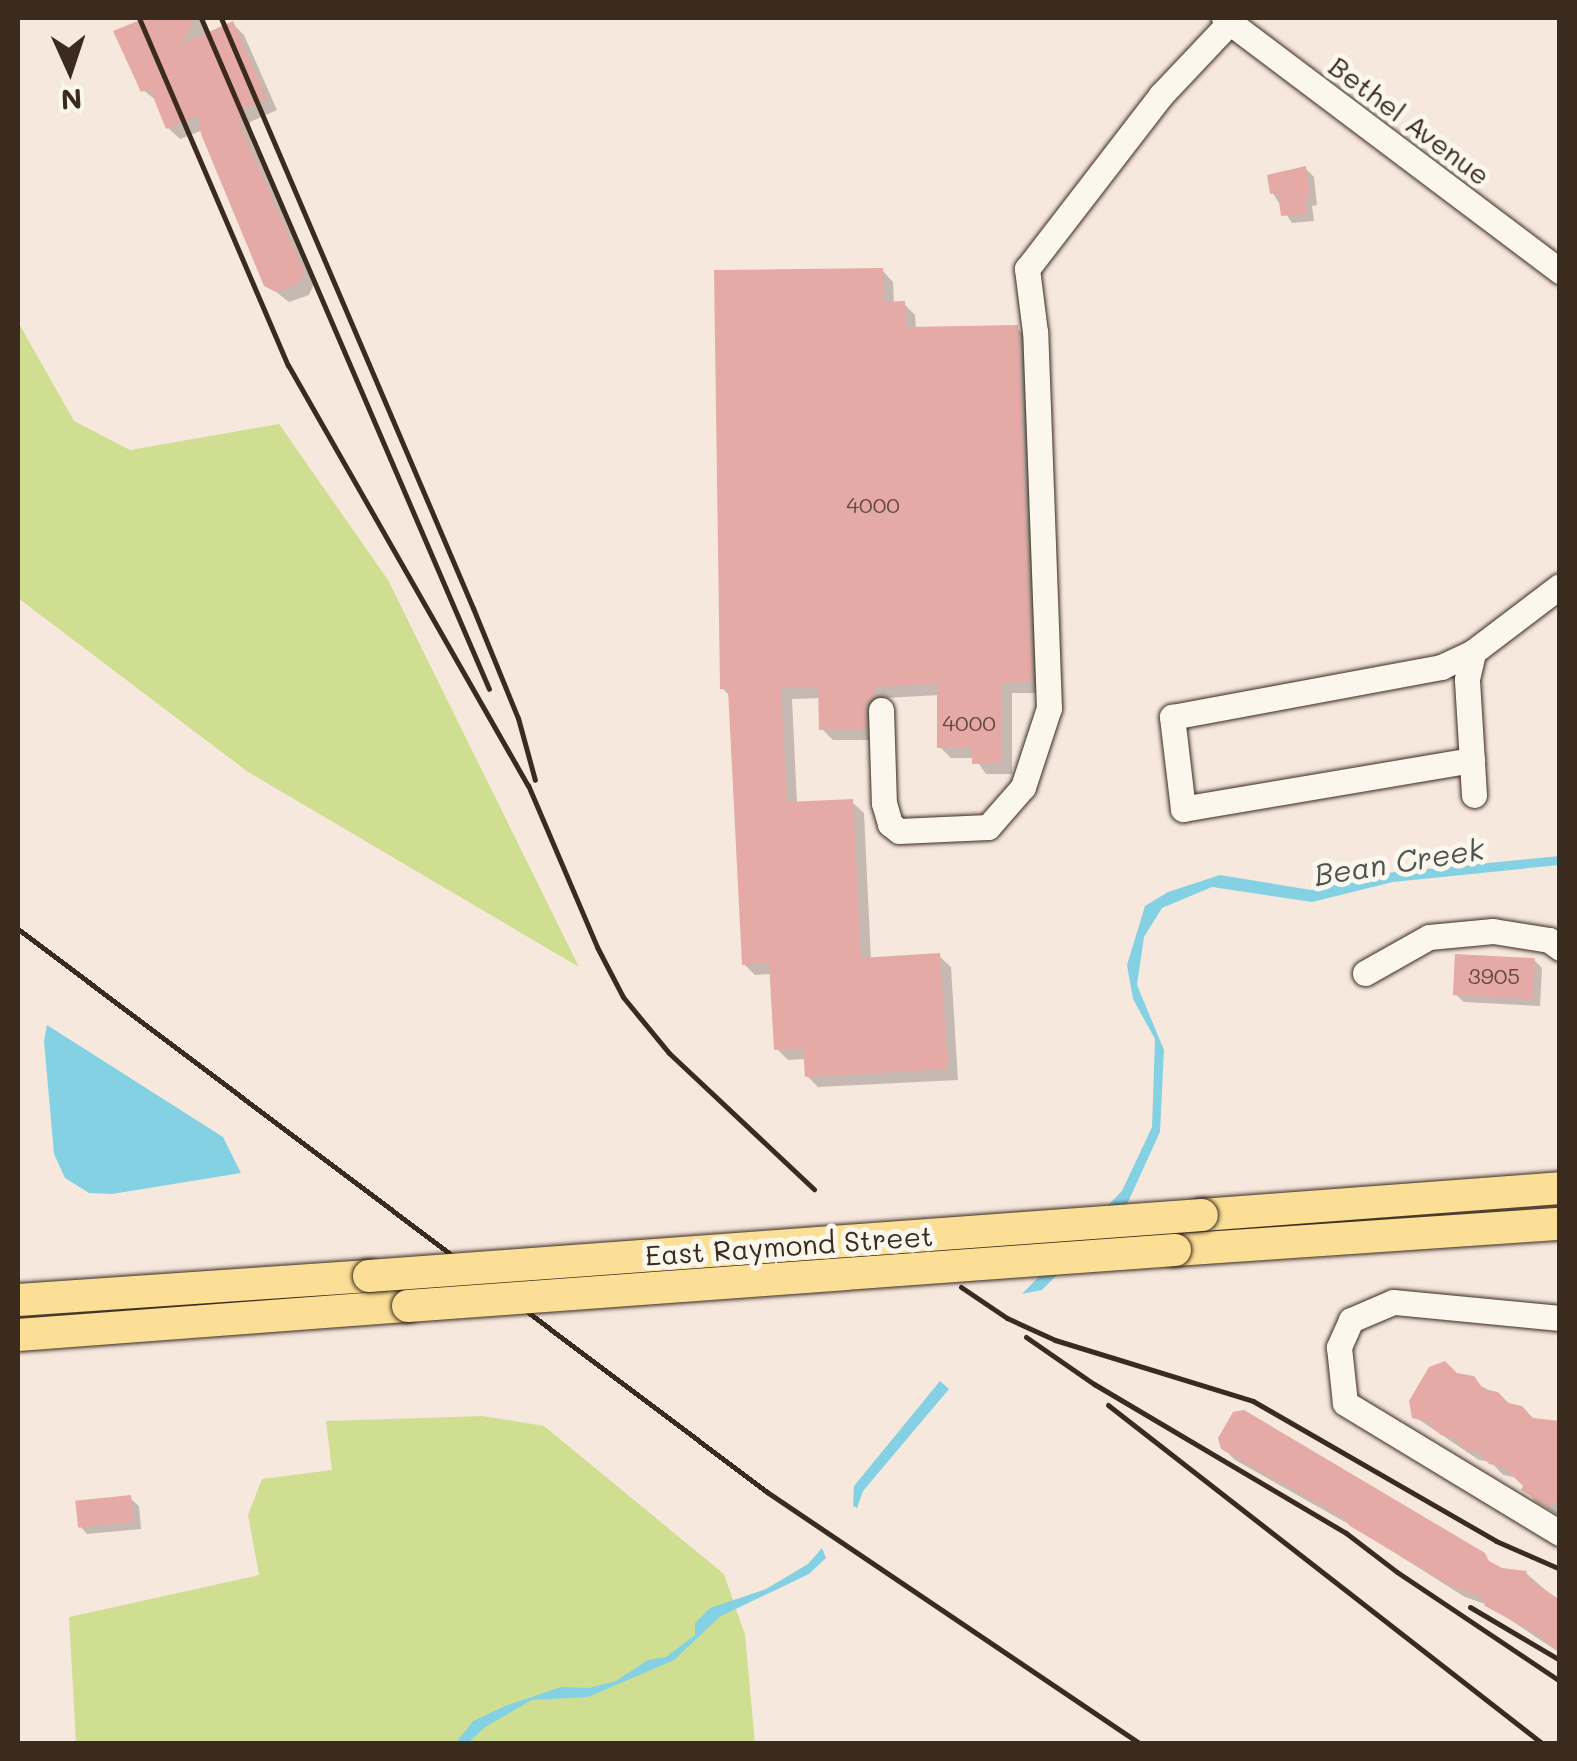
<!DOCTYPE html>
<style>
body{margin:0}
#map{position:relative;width:1577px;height:1761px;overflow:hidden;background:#f7e8de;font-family:Mali,sans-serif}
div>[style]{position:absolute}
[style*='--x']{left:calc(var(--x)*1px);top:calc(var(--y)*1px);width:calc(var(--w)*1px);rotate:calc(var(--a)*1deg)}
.green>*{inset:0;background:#d0de91}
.water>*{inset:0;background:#84d1e4}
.shadow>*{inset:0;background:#0003}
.building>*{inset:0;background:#e5aaa5;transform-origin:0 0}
.roads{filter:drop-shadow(0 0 2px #3b2a1e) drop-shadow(0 0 2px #3b2a1e)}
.minor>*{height:25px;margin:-12.5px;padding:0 12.5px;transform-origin:12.5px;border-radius:12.5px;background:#fbf7ec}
.major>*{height:32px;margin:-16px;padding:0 16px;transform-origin:16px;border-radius:16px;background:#fbdf96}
.rail>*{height:5px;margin:-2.5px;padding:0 2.5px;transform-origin:2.5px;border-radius:2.5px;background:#3b2a1e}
.bridges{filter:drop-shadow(0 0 2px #3b2a1e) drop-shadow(0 0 2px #3b2a1e)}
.major-bridge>*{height:32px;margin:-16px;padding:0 16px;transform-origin:16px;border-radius:16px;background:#fbdf96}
span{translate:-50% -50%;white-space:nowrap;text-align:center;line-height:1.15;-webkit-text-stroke:10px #fbf7ec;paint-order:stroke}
.number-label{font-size:22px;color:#664a40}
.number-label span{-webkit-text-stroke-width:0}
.street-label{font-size:28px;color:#3b2a1e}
.water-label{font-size:30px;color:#4d5450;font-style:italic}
.frame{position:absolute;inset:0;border:20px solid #3b2a1e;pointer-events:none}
.north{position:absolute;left:20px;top:20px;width:100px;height:100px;-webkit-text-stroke:8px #fbf7ec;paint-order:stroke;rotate:177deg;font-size:28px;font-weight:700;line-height:40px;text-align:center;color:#3b2a1e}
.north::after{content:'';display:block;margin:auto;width:35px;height:45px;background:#3b2a1e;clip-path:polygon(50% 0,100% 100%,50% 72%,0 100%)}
</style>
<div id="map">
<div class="green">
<div style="clip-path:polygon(18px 322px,74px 421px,130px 450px,279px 424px,388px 580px,579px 967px,248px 772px,18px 598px)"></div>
<div style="clip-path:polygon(483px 1416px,544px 1426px,724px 1574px,745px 1635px,755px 1743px,76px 1743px,69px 1617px,259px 1575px,248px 1515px,262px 1479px,332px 1470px,326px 1421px)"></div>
</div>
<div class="water">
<div style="clip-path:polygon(1559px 856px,1559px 865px,1393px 882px,1312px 902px,1212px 887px,1162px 908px,1144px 937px,1137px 985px,1164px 1050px,1160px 1132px,1128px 1202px,1042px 1290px,1022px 1294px,1122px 1191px,1152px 1127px,1155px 1039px,1133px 999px,1127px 965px,1145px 906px,1168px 892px,1220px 875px,1311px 890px,1386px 873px)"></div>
<div style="clip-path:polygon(47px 1025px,223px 1137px,241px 1173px,112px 1194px,89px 1193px,65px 1178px,54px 1154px,44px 1041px)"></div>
<div style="clip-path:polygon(940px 1381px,949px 1389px,863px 1491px,857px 1508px,853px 1506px,854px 1486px)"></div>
<div style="clip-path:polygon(822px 1548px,826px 1558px,809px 1574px,721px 1616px,674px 1660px,588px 1697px,532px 1700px,485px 1727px,468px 1743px,456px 1743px,473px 1721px,505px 1706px,561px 1687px,589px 1688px,616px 1681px,648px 1660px,666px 1657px,695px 1635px,695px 1623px,710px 1608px,766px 1589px,808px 1564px)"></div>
</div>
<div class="shadow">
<div style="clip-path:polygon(150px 18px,202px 18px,207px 35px,233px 24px,244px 35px,277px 110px,250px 122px,251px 141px,314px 284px,309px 295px,289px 302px,267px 285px,203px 130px,180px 139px,168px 128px,157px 101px,143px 90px)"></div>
<div style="clip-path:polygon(1306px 169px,1314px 177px,1317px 205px,1312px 206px,1314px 221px,1292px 223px,1272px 192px)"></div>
<div style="clip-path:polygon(882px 270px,893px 282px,894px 304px,904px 304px,915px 315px,916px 329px,1017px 328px,1028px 339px,1042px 693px,1012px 693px,1012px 774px,986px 774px,975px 758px,951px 758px,940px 747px,939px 695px,886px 698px,876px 740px,833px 740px,822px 729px,821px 698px,792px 699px,797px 804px,852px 802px,864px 813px,871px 960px,939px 956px,951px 967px,958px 1080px,818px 1087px,807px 1076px,806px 1059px,788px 1060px,777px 1049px,772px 974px,755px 975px,744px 964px,730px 696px,722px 688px)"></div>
<div style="clip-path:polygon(1534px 960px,1542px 968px,1540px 1006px,1464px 1002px,1455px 994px)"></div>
<div style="clip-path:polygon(1460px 1376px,1497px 1394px,1532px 1420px,1560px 1423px,1560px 1516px,1535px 1501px,1518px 1478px,1503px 1475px,1491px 1462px,1479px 1460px,1415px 1417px)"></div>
<div style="clip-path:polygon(1223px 1448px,1483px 1555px,1496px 1568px,1526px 1573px,1560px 1603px,1560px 1653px,1488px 1605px,1465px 1597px,1354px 1527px,1235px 1460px)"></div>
<div style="clip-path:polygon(130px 1498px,139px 1506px,141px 1529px,87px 1534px,79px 1525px)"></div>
</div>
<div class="building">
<div style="clip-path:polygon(145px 18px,195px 18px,182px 44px,233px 21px,267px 99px,240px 111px,241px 127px,304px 271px,298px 284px,276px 292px,264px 286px,201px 134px,198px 116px,166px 129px,150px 89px,141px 92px,113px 31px)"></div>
<div style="clip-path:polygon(1306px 166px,1310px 198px,1305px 198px,1307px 214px,1281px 216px,1278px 193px,1270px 194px,1267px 175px)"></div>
<div style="clip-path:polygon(883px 268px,884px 302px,905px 301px,906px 327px,1018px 325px,1032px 682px,1002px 683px,1002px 763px,972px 764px,972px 747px,937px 748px,937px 684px,875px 687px,876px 695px,866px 703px,865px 729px,819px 730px,818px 688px,781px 688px,787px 802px,853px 799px,861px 958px,940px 953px,948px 1069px,805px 1077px,803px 1048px,774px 1050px,769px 963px,742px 965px,728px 689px,720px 689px,714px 270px)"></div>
<div style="left:1455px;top:954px;width:80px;height:41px;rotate:3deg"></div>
<div style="clip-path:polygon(1445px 1361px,1457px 1373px,1474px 1376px,1483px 1389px,1498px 1392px,1508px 1403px,1522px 1406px,1533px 1418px,1560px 1421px,1560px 1505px,1553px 1502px,1551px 1508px,1521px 1490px,1523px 1486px,1504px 1467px,1489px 1464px,1479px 1452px,1465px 1450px,1454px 1438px,1441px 1435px,1428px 1422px,1412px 1418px,1409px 1401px,1429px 1367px)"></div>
<div style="clip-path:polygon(1244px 1410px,1485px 1553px,1489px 1561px,1502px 1568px,1527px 1571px,1525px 1576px,1560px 1600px,1560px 1653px,1539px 1635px,1485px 1606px,1483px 1598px,1451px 1586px,1350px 1526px,1343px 1517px,1221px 1449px,1218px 1438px,1233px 1412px)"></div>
<div style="left:131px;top:1495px;width:27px;height:56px;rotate:84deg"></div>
</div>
<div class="roads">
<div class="minor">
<div style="--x:1224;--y:18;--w:421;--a:37"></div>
<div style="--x:881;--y:710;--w:93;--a:88.2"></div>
<div style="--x:884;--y:803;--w:22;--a:74"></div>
<div style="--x:890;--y:824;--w:11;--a:38"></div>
<div style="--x:899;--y:831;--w:89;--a:-2.6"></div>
<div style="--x:988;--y:827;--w:53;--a:-48.8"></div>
<div style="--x:1023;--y:787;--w:83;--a:-71.8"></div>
<div style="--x:1049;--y:708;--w:376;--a:-92.1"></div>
<div style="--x:1035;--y:332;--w:64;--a:-97.2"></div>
<div style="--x:1027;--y:269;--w:220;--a:-52.4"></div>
<div style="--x:1161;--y:95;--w:100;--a:-46.6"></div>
<div style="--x:1472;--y:760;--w:293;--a:170.4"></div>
<div style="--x:1183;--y:809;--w:93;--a:-96.8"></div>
<div style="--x:1172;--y:717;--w:274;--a:-10.5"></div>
<div style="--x:1441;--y:667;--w:35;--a:-25"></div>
<div style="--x:1474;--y:795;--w:116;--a:-93.5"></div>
<div style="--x:1467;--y:679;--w:28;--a:-77"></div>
<div style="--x:1473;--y:652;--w:109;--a:-37.2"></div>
<div style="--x:1365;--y:973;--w:73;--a:-29.4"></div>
<div style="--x:1429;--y:937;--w:64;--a:-5.4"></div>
<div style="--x:1493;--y:931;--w:57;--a:9.1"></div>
<div style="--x:1549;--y:940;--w:14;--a:36"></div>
<div style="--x:1560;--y:1318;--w:168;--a:-174.5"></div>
<div style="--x:1393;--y:1302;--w:46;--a:156.8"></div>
<div style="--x:1351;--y:1320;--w:30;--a:114"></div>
<div style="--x:1339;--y:1347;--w:56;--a:83.9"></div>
<div style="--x:1345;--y:1403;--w:251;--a:31.2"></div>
</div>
<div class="major">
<div style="--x:1202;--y:1215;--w:359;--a:-4.3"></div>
<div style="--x:1175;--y:1250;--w:386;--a:-3.9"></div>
<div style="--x:18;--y:1300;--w:352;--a:-3.9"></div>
<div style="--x:18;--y:1335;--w:391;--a:-4.3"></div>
</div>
</div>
<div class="rail">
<div style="--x:139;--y:18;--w:378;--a:66.8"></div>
<div style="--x:288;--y:365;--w:484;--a:60.3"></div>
<div style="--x:528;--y:785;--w:176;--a:66.9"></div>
<div style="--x:597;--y:947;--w:56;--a:62.5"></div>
<div style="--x:623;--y:997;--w:72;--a:50.6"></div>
<div style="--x:669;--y:1053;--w:199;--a:43.2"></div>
<div style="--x:201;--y:18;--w:730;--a:66.77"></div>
<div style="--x:221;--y:18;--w:642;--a:66.87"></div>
<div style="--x:473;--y:608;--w:119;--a:67.8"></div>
<div style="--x:518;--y:718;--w:64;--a:74.7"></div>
<div style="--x:18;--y:929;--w:937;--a:36.93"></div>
<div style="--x:767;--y:1492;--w:451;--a:34"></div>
<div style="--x:961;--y:1287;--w:55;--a:34"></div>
<div style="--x:1007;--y:1318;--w:53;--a:24.6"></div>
<div style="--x:1055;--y:1340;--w:207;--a:17.1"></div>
<div style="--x:1253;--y:1401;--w:280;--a:29.9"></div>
<div style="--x:1496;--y:1541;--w:70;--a:23.6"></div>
<div style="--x:1026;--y:1337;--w:83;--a:34.7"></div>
<div style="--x:1094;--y:1384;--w:293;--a:30.6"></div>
<div style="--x:1346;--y:1533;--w:64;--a:37.4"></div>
<div style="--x:1397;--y:1572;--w:196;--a:33.8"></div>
<div style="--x:1108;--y:1405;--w:551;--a:37.93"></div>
<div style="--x:1470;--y:1607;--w:104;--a:30.5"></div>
</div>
<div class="bridges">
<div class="major-bridge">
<div style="--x:369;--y:1276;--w:835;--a:-4.19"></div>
<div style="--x:408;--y:1306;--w:769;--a:-4.18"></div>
</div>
</div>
<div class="number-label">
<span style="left:873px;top:505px">4000</span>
<span style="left:969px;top:723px">4000</span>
<span style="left:1494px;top:976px">3905</span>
</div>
<div class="street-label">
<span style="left:1410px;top:120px;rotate:37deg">Bethel Avenue</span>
<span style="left:789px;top:1245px;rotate:-4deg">East Raymond Street</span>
</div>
<div class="water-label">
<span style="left:1399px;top:861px;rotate:-9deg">Bean Creek</span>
</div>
<div class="frame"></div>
<div class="north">N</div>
</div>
